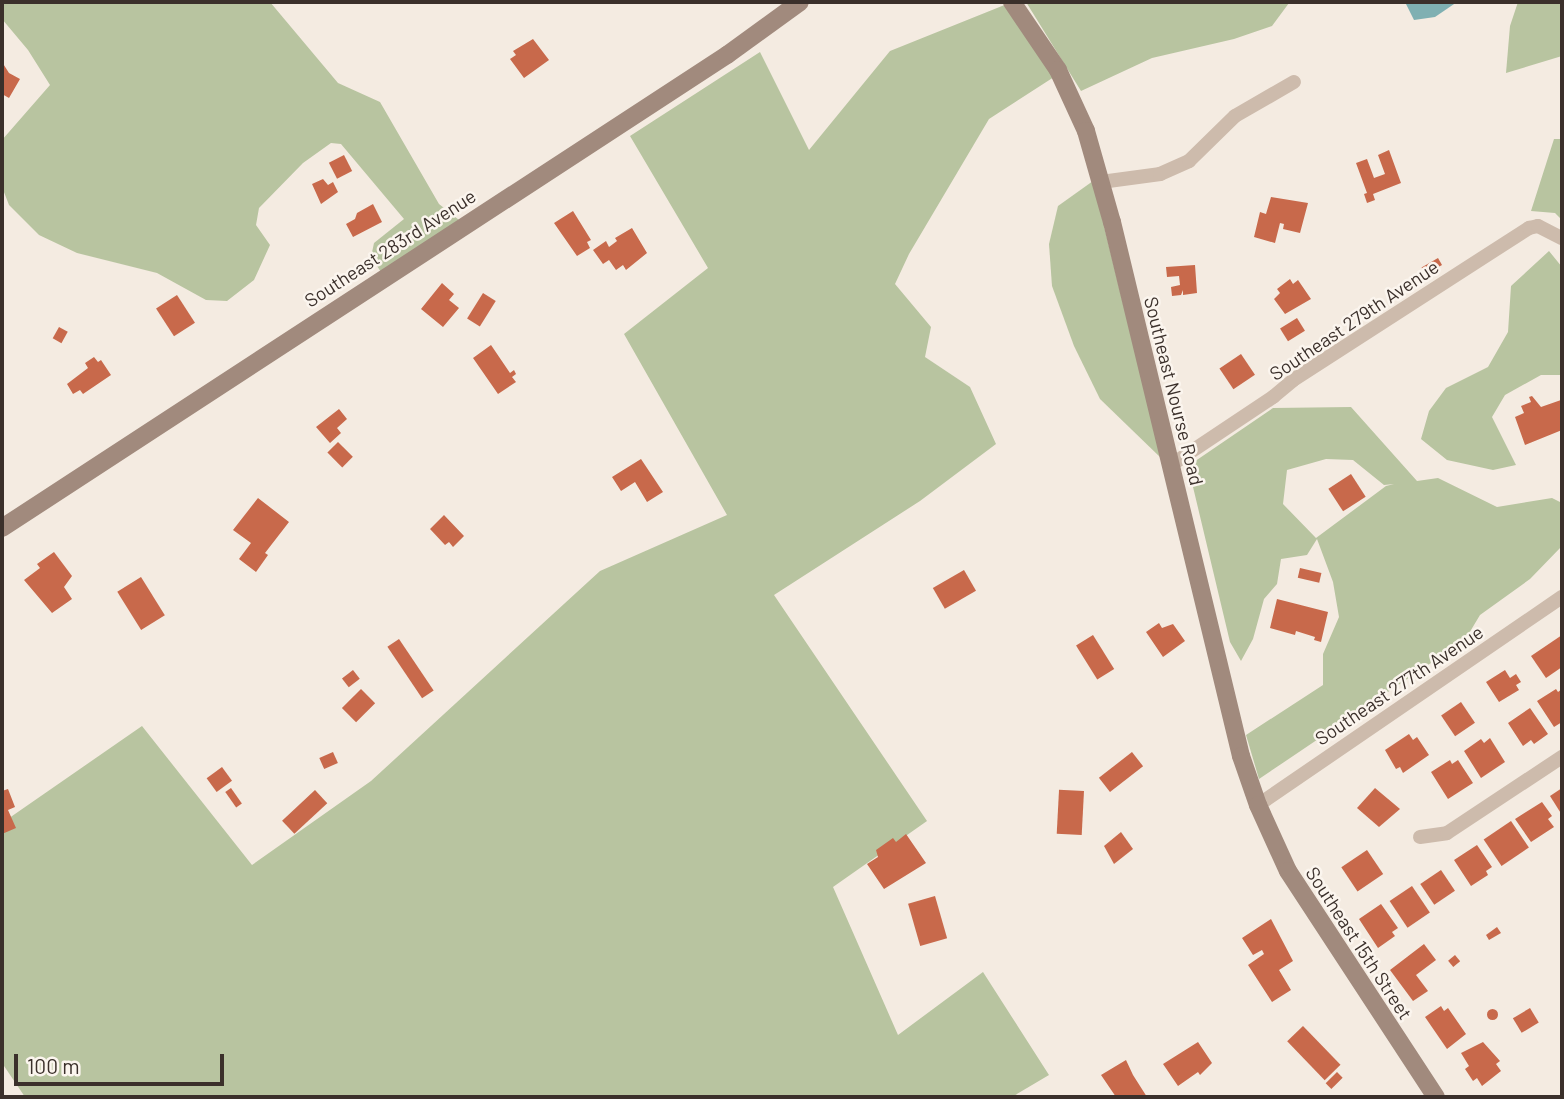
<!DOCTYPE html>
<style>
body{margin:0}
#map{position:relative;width:1564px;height:1099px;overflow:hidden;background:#f4ebe1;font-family:Barlow,sans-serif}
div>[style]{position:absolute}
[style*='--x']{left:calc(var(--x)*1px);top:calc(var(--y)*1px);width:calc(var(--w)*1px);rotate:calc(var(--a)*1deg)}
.green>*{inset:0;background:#b8c4a0}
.water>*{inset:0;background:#7fb0b2}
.building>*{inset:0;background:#c8694b;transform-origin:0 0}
.round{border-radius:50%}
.street>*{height:14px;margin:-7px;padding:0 7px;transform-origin:7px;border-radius:7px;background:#cdbbac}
.secondary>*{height:18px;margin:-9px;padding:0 9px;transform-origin:9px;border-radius:9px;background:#a18a7d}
span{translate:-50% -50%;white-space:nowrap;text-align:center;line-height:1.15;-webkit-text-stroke:5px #fbf5ee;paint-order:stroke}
.street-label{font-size:19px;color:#3b302b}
.frame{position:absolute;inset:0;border:4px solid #3b302b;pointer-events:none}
.scale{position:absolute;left:14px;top:1054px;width:210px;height:32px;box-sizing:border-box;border:4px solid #3b302b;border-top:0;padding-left:9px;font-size:21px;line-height:24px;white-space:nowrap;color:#3b302b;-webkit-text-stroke:5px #fbf5ee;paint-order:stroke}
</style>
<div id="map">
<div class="green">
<div style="clip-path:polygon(2px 2px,270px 2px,338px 83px,380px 102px,439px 204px,459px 220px,381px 272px,371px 257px,374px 243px,404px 219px,341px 144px,331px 143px,303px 163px,259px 208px,256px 225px,270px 245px,254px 280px,227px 301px,206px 300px,157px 273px,77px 253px,39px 235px,9px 205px,2px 187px,2px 140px,50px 85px,28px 50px,2px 19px)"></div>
<div style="clip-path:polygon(1026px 2px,1321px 2px,1289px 3px,1272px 26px,1234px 39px,1152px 58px,1081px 91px)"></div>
<div style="clip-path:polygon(1518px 2px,1562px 2px,1562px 56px,1506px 73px,1510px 26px)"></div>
<div style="clip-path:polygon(1007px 4px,1054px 77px,989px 119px,909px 254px,895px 284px,931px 327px,925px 357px,970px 387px,996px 444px,920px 501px,774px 595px,927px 821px,833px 887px,898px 1035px,983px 972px,1049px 1075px,1012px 1097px,25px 1097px,2px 1063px,2px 823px,142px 726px,252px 865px,371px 781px,600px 571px,727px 515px,624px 334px,708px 268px,630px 136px,760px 52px,809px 150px,890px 51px)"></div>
<div style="clip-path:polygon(1554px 139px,1562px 139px,1562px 220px,1555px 213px,1531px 211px)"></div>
<div style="clip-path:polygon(1093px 181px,1161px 458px,1100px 399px,1074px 346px,1052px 286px,1049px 244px,1058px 206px)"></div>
<div style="clip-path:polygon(1549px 251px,1562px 267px,1562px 375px,1541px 375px,1505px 395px,1492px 417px,1516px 465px,1493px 470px,1447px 460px,1421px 439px,1429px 411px,1446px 388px,1488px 367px,1508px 332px,1511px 286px)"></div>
<div style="clip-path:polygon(evenodd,1351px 407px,1417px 481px,1438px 478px,1497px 507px,1552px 498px,1562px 503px,1562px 546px,1530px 579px,1480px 615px,1465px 640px,1259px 779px,1246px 735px,1323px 685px,1323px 654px,1339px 617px,1333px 582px,1317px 539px,1307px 555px,1281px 559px,1277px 584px,1264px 599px,1253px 639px,1241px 661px,1230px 642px,1188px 466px,1273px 408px,1351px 407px,1326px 459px,1353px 460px,1384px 485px,1394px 484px,1386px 486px,1316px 538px,1283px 504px,1287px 470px,1326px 459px)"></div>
</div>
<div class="water">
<div style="clip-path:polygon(1405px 2px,1457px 2px,1435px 17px,1414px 20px)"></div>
</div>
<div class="building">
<div style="clip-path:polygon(533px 39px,549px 60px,524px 78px,510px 59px,516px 55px,513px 51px)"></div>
<div style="clip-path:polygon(2px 62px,9px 73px,20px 79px,9px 98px,2px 94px)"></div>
<div style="clip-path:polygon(1389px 150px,1401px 183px,1373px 194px,1375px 200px,1367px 203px,1364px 194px,1367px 193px,1356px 163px,1367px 159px,1374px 178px,1385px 174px,1378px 155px)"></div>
<div style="left:344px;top:155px;width:18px;height:17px;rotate:63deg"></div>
<div style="clip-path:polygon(323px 179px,328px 185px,333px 182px,338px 192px,321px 204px,312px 184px)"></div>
<div style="clip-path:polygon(1271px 197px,1308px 203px,1300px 233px,1283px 229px,1284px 224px,1280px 223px,1275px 243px,1254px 237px,1260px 212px,1266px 214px)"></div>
<div style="clip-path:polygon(373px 204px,382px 222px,353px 237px,346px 224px,355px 219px,357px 213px)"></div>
<div style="clip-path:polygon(573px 211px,591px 240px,587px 242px,590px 248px,577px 256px,554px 223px)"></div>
<div style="clip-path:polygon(632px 228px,647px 253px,626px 270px,623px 265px,616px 270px,609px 260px,603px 264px,593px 250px,606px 241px,609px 247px,617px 241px,615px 238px)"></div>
<div style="left:1438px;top:258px;width:8px;height:19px;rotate:60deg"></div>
<div style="clip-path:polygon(1195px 265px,1197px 293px,1183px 295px,1183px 290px,1181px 295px,1172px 296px,1171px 287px,1180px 285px,1179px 276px,1167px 277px,1166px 267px)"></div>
<div style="clip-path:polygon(1290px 279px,1293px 284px,1298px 280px,1311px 299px,1285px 314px,1274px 299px,1280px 293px,1277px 289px)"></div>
<div style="clip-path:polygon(442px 283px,454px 294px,449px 300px,459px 308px,443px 327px,421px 309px)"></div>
<div style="left:483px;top:293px;width:15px;height:30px;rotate:32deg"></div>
<div style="left:177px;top:295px;width:33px;height:25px;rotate:57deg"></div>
<div style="left:1297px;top:318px;width:15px;height:20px;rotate:58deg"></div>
<div style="left:59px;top:327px;width:10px;height:13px;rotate:29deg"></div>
<div style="clip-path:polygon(491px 345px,510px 373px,514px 370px,516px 374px,512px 377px,516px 382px,498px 394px,473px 358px)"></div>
<div style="left:1241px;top:354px;width:25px;height:26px;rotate:56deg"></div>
<div style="clip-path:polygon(94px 357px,98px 362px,101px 360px,111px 375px,83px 394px,80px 390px,73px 394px,67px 384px,88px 368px,85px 363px)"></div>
<div style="clip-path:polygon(1532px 396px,1541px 407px,1561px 400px,1562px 430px,1525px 445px,1515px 417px,1524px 413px,1521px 406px,1531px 402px,1529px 397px)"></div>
<div style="clip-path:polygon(339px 409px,347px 419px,337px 428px,341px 433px,330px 443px,316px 427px)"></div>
<div style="left:338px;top:442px;width:21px;height:15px;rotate:45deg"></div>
<div style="clip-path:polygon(641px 459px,663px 492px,647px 502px,635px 482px,621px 491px,612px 477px)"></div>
<div style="left:1351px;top:474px;width:27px;height:27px;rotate:57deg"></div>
<div style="clip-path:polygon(258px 498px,289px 522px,265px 553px,268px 555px,256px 572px,239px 559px,251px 543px,233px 530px)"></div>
<div style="clip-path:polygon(444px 515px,464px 536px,453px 547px,449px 542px,445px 545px,430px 529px)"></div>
<div style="clip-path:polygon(54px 552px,72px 576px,64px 587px,72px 599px,52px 613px,24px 580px,40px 568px,37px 564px)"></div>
<div style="left:1300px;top:568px;width:22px;height:10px;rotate:13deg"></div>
<div style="left:964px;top:570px;width:24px;height:36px;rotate:60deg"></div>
<div style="left:141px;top:577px;width:45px;height:28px;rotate:58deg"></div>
<div style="clip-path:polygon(1277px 599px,1328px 612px,1321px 642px,1314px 640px,1315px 637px,1296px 631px,1295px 635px,1270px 628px)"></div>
<div style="clip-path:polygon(1159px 623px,1162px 628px,1173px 624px,1185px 641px,1163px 657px,1146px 632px)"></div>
<div style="left:1093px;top:635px;width:40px;height:20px;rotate:58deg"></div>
<div style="clip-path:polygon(1562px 635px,1562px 667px,1546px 678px,1531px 656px)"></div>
<div style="left:399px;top:639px;width:62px;height:14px;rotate:56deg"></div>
<div style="left:353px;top:670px;width:11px;height:14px;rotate:52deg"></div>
<div style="clip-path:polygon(1505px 670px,1510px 678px,1516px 674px,1521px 682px,1516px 685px,1519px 690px,1499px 702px,1486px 682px)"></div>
<div style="left:361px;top:689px;width:20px;height:27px;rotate:45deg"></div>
<div style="clip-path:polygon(1556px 689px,1558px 692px,1562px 689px,1562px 722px,1554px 727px,1537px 701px)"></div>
<div style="left:1461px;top:702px;width:25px;height:24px;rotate:56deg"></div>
<div style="clip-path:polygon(1530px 708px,1548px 734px,1534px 744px,1531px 740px,1523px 746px,1508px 723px)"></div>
<div style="clip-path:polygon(1409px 734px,1413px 740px,1417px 737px,1429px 755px,1403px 773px,1400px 767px,1396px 769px,1385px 750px)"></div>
<div style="clip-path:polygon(1490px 738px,1505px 762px,1481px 778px,1464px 751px,1481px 739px,1484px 743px)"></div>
<div style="left:333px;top:752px;width:12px;height:15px;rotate:66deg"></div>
<div style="left:1132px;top:752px;width:18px;height:42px;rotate:52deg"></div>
<div style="clip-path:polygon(1450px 760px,1452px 764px,1458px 760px,1473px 783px,1448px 799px,1431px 772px)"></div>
<div style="left:222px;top:767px;width:17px;height:19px;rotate:54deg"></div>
<div style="left:231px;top:788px;width:19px;height:7px;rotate:55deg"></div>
<div style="clip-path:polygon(1375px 788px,1400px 809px,1379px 827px,1357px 808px)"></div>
<div style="clip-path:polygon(1562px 788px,1562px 815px,1550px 796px)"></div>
<div style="clip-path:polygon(8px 789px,15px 807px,8px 810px,16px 828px,2px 834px,2px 791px)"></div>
<div style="left:315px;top:790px;width:18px;height:45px;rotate:47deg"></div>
<div style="left:1084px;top:791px;width:44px;height:25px;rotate:93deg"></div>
<div style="clip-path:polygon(1542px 802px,1552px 816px,1548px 819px,1554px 827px,1531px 842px,1515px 819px)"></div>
<div style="left:1511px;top:821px;width:32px;height:33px;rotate:56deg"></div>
<div style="clip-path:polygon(1121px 832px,1133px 849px,1114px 864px,1104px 846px)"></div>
<div style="clip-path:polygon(906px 834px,926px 863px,884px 889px,867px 864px,878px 857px,876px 850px,893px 838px,896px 842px)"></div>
<div style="clip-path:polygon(1477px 845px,1492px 867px,1486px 871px,1488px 875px,1471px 886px,1454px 860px)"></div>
<div style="left:1367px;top:850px;width:29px;height:31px;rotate:56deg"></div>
<div style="left:1441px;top:870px;width:25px;height:25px;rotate:56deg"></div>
<div style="left:1412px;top:886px;width:32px;height:27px;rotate:56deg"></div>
<div style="left:935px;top:896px;width:44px;height:28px;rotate:74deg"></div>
<div style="clip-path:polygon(1381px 904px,1398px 928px,1392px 932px,1395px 936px,1378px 948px,1359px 919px)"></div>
<div style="clip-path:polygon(1271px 919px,1293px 961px,1279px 970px,1291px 990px,1272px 1002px,1248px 965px,1264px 954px,1262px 950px,1253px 955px,1242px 938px)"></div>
<div style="clip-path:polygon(1497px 927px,1501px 933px,1489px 940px,1486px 935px)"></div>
<div style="clip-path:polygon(1424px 944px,1436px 960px,1416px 975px,1428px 991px,1413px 1001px,1390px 970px)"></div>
<div style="left:1455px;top:955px;width:8px;height:9px;rotate:50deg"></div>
<div style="clip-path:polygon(1441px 1006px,1444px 1011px,1448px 1008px,1466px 1034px,1447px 1049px,1425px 1017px)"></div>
<div style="left:1530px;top:1008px;width:17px;height:20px;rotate:59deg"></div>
<div class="round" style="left:1486.5px;top:1008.5px;width:11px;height:11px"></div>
<div style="left:1303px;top:1026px;width:54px;height:22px;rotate:46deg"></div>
<div style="clip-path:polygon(1198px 1042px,1212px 1063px,1200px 1075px,1198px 1072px,1178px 1086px,1163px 1064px)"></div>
<div style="clip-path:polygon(1483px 1042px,1500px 1061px,1496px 1064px,1501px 1071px,1482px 1086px,1477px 1078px,1473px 1081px,1465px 1069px,1469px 1066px,1461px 1053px)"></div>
<div style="clip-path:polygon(1126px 1060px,1133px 1075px,1147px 1097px,1116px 1097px,1101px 1075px)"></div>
<div style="left:1337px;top:1072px;width:8px;height:16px;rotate:45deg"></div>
</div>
<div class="street">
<div style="--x:1101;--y:182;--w:60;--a:-7.7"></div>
<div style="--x:1160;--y:174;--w:32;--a:-24"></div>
<div style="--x:1189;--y:161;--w:64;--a:-44.4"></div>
<div style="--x:1235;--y:116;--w:68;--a:-30"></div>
<div style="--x:1171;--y:465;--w:123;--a:-33.7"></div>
<div style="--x:1273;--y:397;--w:26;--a:-40"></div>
<div style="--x:1293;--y:380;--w:281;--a:-32.8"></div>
<div style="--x:1529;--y:228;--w:9;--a:-13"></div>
<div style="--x:1538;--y:226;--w:27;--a:27"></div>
<div style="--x:1258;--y:805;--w:368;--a:-34.4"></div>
<div style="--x:1420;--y:837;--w:27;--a:-8"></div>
<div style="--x:1447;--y:833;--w:138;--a:-33.5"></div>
</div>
<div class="secondary">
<div style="--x:1012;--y:2;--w:82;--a:55.9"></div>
<div style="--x:1058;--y:70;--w:67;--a:65.3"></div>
<div style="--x:1086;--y:131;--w:95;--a:74.1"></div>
<div style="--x:1112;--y:222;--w:549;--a:76.42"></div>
<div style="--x:1241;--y:756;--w:52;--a:70.9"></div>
<div style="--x:1258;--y:805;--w:72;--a:65.6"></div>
<div style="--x:1288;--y:871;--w:270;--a:56.8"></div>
<div style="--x:2;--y:528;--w:866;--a:-33.12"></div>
<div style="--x:727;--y:55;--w:90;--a:-36"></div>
</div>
<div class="street-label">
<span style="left:390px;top:248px;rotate:-33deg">Southeast 283rd Avenue</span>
<span style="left:1354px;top:320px;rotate:-34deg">Southeast 279th Avenue</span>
<span style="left:1174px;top:391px;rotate:76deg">Southeast Nourse Road</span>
<span style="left:1399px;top:685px;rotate:-34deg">Southeast 277th Avenue</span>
<span style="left:1359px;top:943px;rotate:57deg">Southeast 15th Street</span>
</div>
<div class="frame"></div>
<div class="scale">100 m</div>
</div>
